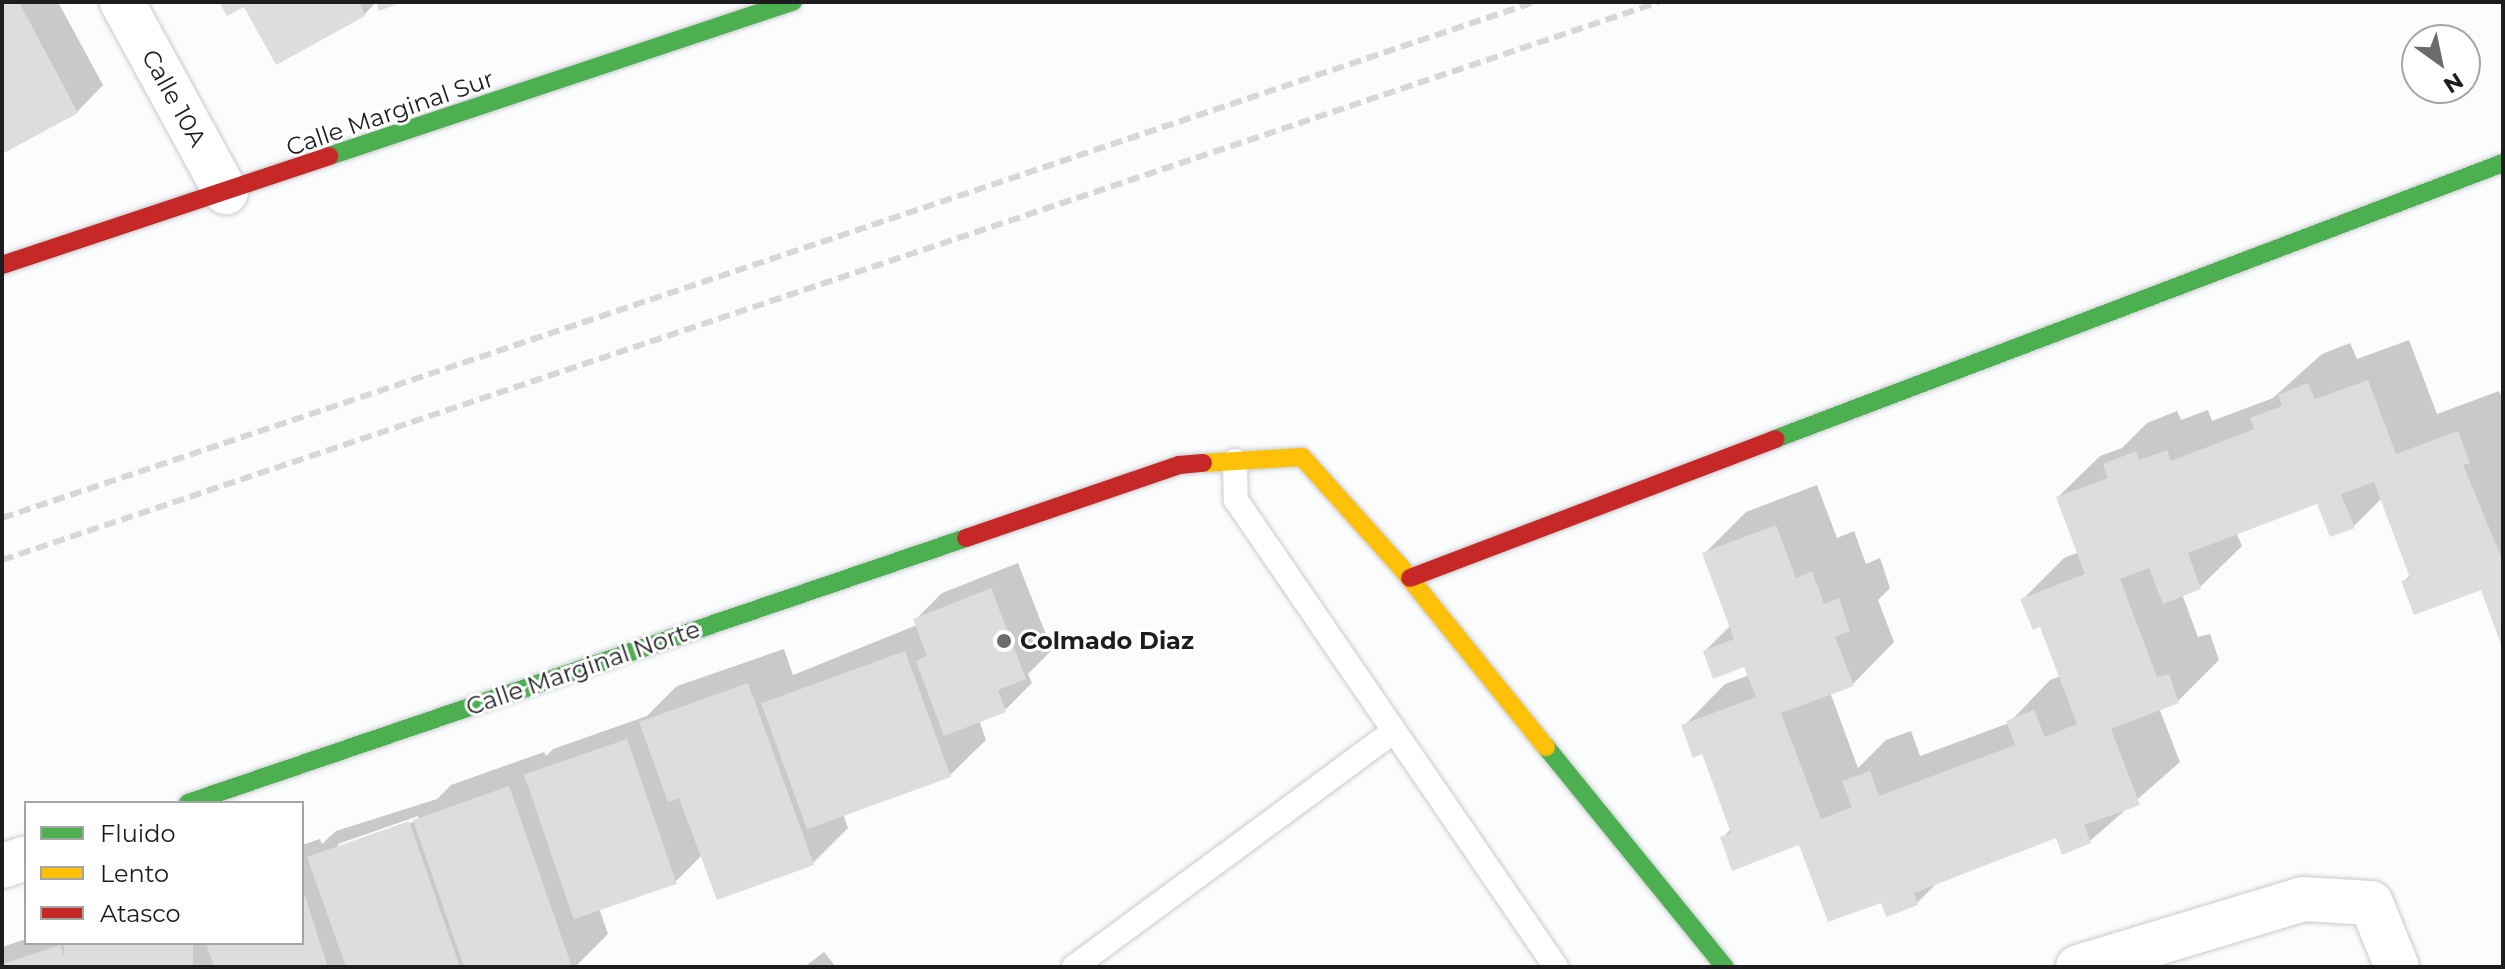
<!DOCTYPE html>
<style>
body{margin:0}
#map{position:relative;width:2505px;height:969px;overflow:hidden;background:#fafcfe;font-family:Montserrat,sans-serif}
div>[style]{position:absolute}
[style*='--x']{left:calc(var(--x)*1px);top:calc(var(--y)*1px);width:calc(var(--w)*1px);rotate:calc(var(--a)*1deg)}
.shadow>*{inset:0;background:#0003}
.building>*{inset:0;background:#ddd;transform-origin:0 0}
.roads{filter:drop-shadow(0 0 2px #c8cacc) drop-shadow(0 0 2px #c8cacc)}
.lane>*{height:24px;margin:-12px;padding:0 12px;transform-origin:12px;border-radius:12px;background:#feffff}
.street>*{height:44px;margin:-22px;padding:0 22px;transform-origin:22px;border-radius:22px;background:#feffff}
.fast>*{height:18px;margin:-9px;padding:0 9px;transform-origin:9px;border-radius:9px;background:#4caf50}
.slow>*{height:18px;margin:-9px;padding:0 9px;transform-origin:9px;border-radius:9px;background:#ffc107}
.jam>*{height:18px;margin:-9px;padding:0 9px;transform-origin:9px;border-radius:9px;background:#c62828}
.rail>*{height:6px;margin-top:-3px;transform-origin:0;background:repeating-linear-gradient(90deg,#d6d7d7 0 12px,transparent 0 18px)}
.dots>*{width:22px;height:22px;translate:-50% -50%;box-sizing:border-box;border:4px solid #fff;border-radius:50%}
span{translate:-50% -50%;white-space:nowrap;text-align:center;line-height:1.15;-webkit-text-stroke:6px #fff;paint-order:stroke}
.street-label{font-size:24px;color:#1c1d1f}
.poi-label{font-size:24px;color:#1c1d1f;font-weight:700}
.left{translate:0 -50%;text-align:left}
.frame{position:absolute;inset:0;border:4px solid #1c1d1f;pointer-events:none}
.legend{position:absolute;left:24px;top:801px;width:280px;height:144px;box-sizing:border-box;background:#fff;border:2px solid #a4a5a5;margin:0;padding:10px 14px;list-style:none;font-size:24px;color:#1c1d1f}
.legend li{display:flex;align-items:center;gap:16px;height:40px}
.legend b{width:40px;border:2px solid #a4a5a5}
.north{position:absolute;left:2401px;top:24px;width:80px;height:80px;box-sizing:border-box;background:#fff;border:2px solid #a4a5a5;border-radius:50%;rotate:147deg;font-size:22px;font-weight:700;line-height:32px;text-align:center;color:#1c1d1f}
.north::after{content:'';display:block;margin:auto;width:28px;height:36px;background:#6a6b6d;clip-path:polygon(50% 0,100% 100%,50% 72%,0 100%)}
</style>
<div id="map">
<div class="shadow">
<div style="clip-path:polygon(2px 2px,58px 2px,103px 85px,77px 112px,2px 151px)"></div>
<div style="clip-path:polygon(221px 2px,376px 2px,364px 15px)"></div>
<div style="clip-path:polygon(2409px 340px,2437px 414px,2499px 391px,2503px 400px,2503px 645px,2482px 588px,2404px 581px,2411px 574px,2382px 498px,2354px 526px,2318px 501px,2236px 532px,2242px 546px,2200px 587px,2182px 594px,2198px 637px,2210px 634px,2219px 660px,2178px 701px,2159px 708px,2180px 762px,2090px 841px,2057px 836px,1939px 881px,1917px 903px,1882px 900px,1800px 843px,1722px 838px,1732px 828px,1703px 752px,1684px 726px,1725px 684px,1750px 675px,1746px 664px,1705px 651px,1731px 625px,1705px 553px,1746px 512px,1817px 485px,1837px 538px,1854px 531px,1866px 564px,1880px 558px,1890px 588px,1878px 600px,1894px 642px,1853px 684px,1830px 692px,1858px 768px,1886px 740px,1911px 731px,1920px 756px,2009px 723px,2050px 680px,2061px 676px,2041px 624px,2023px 599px,2064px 558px,2079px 552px,2058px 497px,2100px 456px,2122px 448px,2147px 423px,2177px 411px,2181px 420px,2208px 410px,2212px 421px,2273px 398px,2322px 354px,2350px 343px,2357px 359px)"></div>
<div style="clip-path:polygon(evenodd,1018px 563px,1052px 650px,1028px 674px,1032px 683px,1005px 710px,979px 720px,986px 740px,950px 775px,843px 814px,848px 828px,813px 863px,702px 855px,675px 882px,599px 908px,608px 934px,575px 967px,2px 967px,2px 947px,26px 939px,302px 943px,302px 845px,320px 839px,322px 844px,336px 831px,437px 799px,451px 785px,544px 752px,546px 756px,553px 749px,647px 716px,677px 686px,784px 649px,793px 675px,917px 625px,915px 620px,942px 593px,1018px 563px,418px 816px,419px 820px,338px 848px,338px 844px,418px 816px)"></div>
<div style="clip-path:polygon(824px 952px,836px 967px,804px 967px)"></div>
</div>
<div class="building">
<div style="clip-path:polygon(2px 2px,19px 2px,78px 113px,2px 154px)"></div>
<div style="clip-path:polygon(219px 2px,360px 2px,365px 16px,276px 65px,244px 7px,227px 16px)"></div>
<div style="clip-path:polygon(376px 2px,403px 2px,379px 11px)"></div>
<div style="clip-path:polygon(2368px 380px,2396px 454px,2458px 431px,2470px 463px,2463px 465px,2503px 561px,2503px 650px,2481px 590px,2414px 615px,2401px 581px,2410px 578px,2374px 482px,2341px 494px,2355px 528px,2330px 537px,2317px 504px,2188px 553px,2201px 589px,2163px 604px,2149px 568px,2120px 579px,2157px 677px,2169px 674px,2179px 703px,2111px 729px,2140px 805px,2084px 825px,2091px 843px,2062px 855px,2056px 838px,1914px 893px,1918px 905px,1886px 917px,1881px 903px,1828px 922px,1799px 845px,1732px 871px,1720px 837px,1731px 833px,1702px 754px,1693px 758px,1681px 725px,1756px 697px,1744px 667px,1713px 679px,1703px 651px,1734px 639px,1702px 553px,1776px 525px,1796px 578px,1812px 571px,1824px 604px,1839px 598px,1850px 631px,1835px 637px,1854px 686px,1781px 713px,1821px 819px,1852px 807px,1842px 781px,1870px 771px,1879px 796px,2015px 745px,2006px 721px,2034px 710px,2045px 737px,2077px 724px,2040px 627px,2033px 630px,2020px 599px,2085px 574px,2056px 497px,2108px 478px,2103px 464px,2136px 451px,2139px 460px,2167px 450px,2171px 461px,2254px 429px,2250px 418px,2282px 406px,2278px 395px,2308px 383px,2315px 399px)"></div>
<div style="clip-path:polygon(991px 588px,1026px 679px,998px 690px,1006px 712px,944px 736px,916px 661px,927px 656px,913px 619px)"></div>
<div style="left:905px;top:651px;width:134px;height:153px;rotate:70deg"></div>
<div style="clip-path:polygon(748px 683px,814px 865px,717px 900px,679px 798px,668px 802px,639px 722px)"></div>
<div style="left:627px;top:739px;width:153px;height:109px;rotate:71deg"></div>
<div style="clip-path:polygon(509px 786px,572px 967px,464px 967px,413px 820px)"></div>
<div style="clip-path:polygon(409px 821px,460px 967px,346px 967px,307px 857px)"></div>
<div style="clip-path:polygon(303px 890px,328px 967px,214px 967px,206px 943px,302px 943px)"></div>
<div style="left:64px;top:943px;width:129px;height:25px"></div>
<div style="clip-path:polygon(60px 945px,68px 967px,2px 967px,2px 964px)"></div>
</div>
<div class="roads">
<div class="lane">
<div style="--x:1235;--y:461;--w:39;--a:89"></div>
<div style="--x:1236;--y:500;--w:566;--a:55.58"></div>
<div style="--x:1074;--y:967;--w:396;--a:-36.4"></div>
</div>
<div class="street">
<div style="--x:122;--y:2;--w:217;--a:61.4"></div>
<div style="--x:2;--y:866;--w:25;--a:-18"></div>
<div style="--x:2078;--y:967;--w:235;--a:-16.8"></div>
<div style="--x:2303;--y:899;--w:68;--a:3.4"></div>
<div style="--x:2371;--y:903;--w:69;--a:67.9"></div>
</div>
<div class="fast">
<div style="--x:329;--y:156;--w:489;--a:-18.4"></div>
<div style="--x:1775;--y:439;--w:779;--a:-20.76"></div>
<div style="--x:1546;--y:747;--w:284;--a:50.9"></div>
<div style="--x:188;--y:803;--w:822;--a:-18.81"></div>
</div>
<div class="slow">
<div style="--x:1203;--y:463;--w:99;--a:-3.5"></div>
<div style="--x:1302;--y:457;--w:145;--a:48.1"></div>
<div style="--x:1399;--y:565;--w:234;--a:51.1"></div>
</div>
<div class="jam">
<div style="--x:2;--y:265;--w:345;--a:-18.4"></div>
<div style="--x:966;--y:538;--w:225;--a:-18.9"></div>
<div style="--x:1179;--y:465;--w:24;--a:-5"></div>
<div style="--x:1410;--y:578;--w:391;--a:-20.8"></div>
</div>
</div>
<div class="rail">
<div style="--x:2;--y:518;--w:1617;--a:-18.61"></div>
<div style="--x:2;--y:560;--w:1748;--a:-18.61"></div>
</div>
<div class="dots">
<div style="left:1004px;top:641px;background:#6a6b6d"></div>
</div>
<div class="street-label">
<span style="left:174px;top:98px;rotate:61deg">Calle 10A</span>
<span style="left:390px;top:113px;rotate:-19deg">Calle Marginal Sur</span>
<span style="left:583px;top:668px;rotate:-19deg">Calle Marginal Norte</span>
</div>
<div class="poi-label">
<span class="left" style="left:1020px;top:641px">Colmado Diaz</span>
</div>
<div class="frame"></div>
<ul class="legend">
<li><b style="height:10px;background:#4caf50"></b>Fluido</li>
<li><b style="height:10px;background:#ffc107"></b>Lento</li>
<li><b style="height:10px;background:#c62828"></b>Atasco</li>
</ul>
<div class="north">N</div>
</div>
